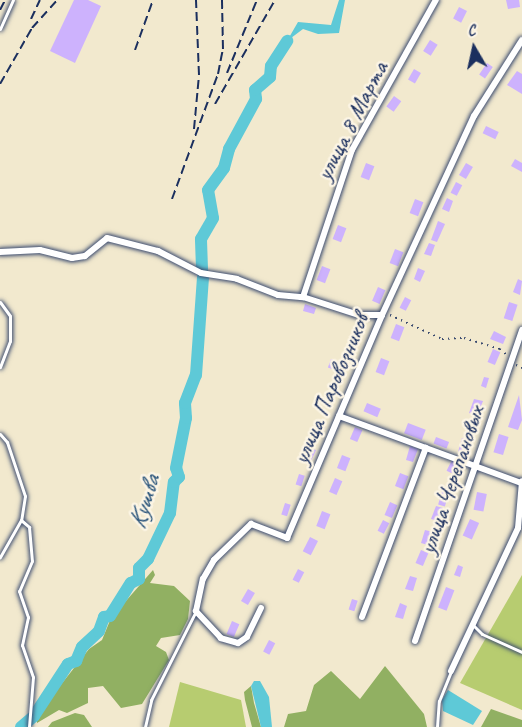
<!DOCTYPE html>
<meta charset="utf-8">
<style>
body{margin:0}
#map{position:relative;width:522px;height:727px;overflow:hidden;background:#f2e9ce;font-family:Caveat,sans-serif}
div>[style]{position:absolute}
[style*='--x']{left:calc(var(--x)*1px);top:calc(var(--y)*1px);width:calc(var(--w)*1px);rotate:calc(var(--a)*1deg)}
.green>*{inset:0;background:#b7cc70}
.forest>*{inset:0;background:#91b062}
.water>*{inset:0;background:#5ec9d7}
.river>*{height:12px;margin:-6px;padding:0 6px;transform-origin:6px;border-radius:6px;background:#5ec9d7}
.building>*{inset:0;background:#cdb2fd;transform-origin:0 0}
.path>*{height:1.5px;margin-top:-0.75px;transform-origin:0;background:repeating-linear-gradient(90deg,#3b4b6f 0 1.5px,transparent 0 6px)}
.roads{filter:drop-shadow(0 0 2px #3b4b6f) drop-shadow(0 0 2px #3b4b6f)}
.service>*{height:3px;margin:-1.5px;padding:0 1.5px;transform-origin:1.5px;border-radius:1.5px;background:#fff}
.minor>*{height:6px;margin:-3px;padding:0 3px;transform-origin:3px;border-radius:3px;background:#fff}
.rail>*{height:2px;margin-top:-1px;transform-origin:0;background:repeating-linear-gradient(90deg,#1b2f5e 0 9px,transparent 0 13.5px)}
span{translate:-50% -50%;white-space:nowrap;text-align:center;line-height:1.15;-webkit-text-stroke:5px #fcf5e5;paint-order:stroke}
.street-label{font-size:24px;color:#1b2f5e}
.water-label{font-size:26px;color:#2c567c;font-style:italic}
.north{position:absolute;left:444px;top:18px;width:60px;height:60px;-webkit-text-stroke:4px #fcf5e5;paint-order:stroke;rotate:351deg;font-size:16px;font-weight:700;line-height:24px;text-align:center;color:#1b2f5e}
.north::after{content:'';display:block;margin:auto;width:21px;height:27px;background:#1b2f5e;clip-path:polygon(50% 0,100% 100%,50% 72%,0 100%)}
</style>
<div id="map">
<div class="green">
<div style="clip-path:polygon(522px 575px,522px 710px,460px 683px)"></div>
<div style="clip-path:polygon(180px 682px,241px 700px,246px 727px,169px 727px)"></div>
</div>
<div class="forest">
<div style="clip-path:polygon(153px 570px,155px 575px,150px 583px,174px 586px,190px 601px,188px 619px,180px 635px,161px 638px,156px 646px,166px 652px,169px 660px,142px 704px,121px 708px,103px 686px,88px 688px,88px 703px,67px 713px,59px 710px,37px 723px,37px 715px,89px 649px,102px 640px,111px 618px)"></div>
<div style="clip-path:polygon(385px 666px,424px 714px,427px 727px,284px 727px,288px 714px,306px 711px,314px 685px,331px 671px,360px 699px)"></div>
<div style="clip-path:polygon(251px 686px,254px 703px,261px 727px,252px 727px,245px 700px,244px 692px)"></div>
<div style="clip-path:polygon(491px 709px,522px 720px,522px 727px,481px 727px)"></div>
<div style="clip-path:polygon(75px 713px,84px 715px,92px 727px,48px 727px,52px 722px)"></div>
</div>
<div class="water">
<div style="clip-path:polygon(339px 0,345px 0,339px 33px,318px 34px,303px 29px,287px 41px,298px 22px,331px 25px)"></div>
<div style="clip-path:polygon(254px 681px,260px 681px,269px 697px,272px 727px,261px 727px,251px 686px)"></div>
<div style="clip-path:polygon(448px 690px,482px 711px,473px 725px,443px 711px,442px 700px)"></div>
</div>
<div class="river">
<div style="--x:202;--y:269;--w:30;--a:-92"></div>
<div style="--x:201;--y:239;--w:24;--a:-60"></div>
<div style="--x:213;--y:218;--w:28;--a:-100"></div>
<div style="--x:208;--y:190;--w:27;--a:-54"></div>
<div style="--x:224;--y:168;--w:20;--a:-75"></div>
<div style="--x:229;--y:149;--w:57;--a:-61.6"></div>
<div style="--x:256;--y:99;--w:9;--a:-96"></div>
<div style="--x:255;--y:90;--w:20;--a:-41"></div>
<div style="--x:270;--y:77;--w:11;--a:-85"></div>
<div style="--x:271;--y:66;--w:30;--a:-57"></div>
<div style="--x:21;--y:727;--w:17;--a:-40"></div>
<div style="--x:34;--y:716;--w:62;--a:-56.8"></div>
<div style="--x:68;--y:664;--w:9;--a:-21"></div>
<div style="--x:76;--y:661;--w:15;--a:-67"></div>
<div style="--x:82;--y:647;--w:23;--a:-43"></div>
<div style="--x:99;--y:631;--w:15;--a:-70"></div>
<div style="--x:104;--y:617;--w:6;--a:-9"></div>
<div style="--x:110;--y:616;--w:39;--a:-58"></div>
<div style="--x:131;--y:583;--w:9;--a:-27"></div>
<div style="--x:139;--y:579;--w:11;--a:-90"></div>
<div style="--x:139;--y:568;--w:13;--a:-45"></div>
<div style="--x:148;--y:559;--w:51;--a:-64.4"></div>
<div style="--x:170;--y:513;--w:31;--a:-83"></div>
<div style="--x:174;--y:482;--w:7;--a:-45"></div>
<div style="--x:179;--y:477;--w:9;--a:-108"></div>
<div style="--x:176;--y:468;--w:51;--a:-78.7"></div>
<div style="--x:186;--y:418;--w:15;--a:-94"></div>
<div style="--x:185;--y:403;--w:30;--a:-69"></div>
<div style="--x:196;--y:375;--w:98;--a:-85.9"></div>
</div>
<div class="building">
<div style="clip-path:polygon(74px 0,88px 0,101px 6px,75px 63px,50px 51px)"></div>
<div style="clip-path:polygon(506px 0,519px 0,520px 7px,508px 9px)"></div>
<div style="left:459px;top:7px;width:9px;height:13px;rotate:27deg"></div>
<div style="left:430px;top:40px;width:9px;height:13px;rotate:32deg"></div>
<div style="left:487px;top:63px;width:7px;height:14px;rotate:34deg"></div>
<div style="left:414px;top:69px;width:8px;height:12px;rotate:30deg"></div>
<div style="clip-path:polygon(517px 71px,522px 74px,522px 94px,507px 85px)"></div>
<div style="left:394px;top:96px;width:9px;height:13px;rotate:36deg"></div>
<div style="left:486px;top:126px;width:14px;height:8px;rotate:25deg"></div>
<div style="clip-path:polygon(515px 159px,522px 163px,522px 172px,511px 166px)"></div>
<div style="left:366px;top:163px;width:9px;height:15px;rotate:21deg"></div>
<div style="left:466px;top:163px;width:8px;height:14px;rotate:30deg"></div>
<div style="left:456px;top:182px;width:7px;height:12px;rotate:27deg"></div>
<div style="clip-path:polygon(447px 198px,453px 201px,449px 212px,442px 209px)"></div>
<div style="left:415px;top:199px;width:9px;height:15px;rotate:21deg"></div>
<div style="clip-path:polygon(438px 221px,445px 224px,437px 242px,431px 240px)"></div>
<div style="left:338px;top:225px;width:9px;height:15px;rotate:21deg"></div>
<div style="clip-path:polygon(429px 243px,435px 245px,431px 256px,424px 254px)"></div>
<div style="left:395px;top:249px;width:9px;height:15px;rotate:21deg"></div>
<div style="left:322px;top:266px;width:9px;height:15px;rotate:21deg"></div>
<div style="clip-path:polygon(418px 268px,425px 271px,420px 282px,414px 279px)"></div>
<div style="clip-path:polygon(518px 279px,522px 281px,520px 295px,513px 292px)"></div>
<div style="left:378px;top:287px;width:8px;height:15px;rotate:23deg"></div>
<div style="left:405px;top:297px;width:7px;height:12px;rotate:27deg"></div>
<div style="left:509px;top:302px;width:9px;height:17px;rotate:18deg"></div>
<div style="clip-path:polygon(305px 304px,316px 308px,314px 314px,303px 311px)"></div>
<div style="left:396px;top:324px;width:9px;height:15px;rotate:21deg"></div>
<div style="clip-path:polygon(494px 331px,506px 337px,503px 344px,490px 339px)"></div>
<div style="left:493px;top:349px;width:8px;height:14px;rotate:23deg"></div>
<div style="left:381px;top:358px;width:9px;height:15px;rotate:21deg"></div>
<div style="left:331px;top:359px;width:12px;height:9px;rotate:20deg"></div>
<div style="clip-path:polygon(484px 377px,489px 378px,486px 388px,481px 386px)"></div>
<div style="clip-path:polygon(519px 395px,522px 420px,518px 430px,508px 427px)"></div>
<div style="clip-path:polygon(474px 399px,483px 401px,477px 416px,469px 413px)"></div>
<div style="left:367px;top:403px;width:15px;height:9px;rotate:23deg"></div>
<div style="left:408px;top:423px;width:19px;height:11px;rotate:21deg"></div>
<div style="left:319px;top:425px;width:6px;height:11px;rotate:18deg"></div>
<div style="left:355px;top:427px;width:8px;height:13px;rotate:23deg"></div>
<div style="left:499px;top:434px;width:10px;height:19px;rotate:17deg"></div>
<div style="left:436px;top:437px;width:14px;height:7px;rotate:21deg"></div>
<div style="left:462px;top:438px;width:7px;height:14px;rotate:16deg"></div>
<div style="clip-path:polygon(410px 446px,418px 449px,413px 462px,406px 460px)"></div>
<div style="clip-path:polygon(309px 448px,316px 450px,311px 461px,305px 459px)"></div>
<div style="left:342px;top:455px;width:9px;height:14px;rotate:21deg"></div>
<div style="left:452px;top:460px;width:7px;height:12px;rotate:27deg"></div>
<div style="left:400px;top:473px;width:9px;height:14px;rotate:21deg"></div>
<div style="left:299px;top:474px;width:6px;height:11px;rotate:18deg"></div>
<div style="left:335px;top:478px;width:8px;height:15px;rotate:23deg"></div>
<div style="left:442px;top:491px;width:7px;height:14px;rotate:16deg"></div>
<div style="left:477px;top:492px;width:10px;height:18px;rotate:11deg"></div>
<div style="left:390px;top:502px;width:8px;height:14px;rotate:23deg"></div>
<div style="left:285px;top:503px;width:6px;height:12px;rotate:18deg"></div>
<div style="clip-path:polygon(436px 506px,443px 508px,439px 521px,431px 519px)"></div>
<div style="left:322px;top:511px;width:9px;height:16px;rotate:21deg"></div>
<div style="left:470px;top:519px;width:10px;height:18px;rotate:24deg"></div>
<div style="left:383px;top:520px;width:7px;height:12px;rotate:27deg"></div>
<div style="clip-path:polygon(425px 530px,433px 532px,428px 545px,421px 543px)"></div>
<div style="left:310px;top:537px;width:9px;height:16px;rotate:27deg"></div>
<div style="left:421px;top:550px;width:8px;height:14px;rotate:23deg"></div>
<div style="clip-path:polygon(458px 565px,463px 567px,460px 577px,454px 575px)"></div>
<div style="left:298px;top:569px;width:7px;height:12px;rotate:27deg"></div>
<div style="clip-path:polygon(410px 576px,417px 578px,413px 591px,405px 589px)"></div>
<div style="left:446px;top:587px;width:9px;height:22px;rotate:21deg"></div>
<div style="left:248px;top:589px;width:8px;height:14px;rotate:30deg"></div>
<div style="left:352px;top:599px;width:6px;height:11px;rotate:18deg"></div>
<div style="clip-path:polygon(400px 603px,407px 606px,403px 619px,395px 617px)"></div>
<div style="left:232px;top:621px;width:8px;height:14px;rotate:23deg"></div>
<div style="left:269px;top:640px;width:7px;height:13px;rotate:27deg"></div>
</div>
<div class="path">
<div style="--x:390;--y:315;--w:57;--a:24.8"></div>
<div style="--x:442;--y:339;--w:22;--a:-3"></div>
<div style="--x:464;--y:338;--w:38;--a:17"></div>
<div style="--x:500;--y:349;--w:9;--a:41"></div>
<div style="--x:516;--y:365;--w:7;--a:27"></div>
</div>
<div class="roads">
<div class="service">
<div style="--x:0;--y:29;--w:32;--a:-66"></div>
<div style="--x:0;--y:302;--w:17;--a:54"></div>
<div style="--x:10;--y:316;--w:25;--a:90"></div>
<div style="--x:10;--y:341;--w:28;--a:111"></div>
<div style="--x:0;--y:434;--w:11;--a:49"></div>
<div style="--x:7;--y:442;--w:57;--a:71.6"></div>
<div style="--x:25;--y:496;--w:24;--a:99"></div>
<div style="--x:21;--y:520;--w:43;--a:119.6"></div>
<div style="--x:21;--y:520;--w:11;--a:41"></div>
<div style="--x:29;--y:527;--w:34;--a:85"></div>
<div style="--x:32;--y:561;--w:33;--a:113"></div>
<div style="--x:19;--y:591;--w:28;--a:71"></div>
<div style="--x:28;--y:617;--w:29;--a:102"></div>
<div style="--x:22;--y:645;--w:34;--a:71"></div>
<div style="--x:33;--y:677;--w:50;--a:94.6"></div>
<div style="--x:474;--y:626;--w:11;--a:45"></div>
<div style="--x:482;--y:634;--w:44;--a:24.2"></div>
<div style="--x:145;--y:727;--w:28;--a:-77"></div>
<div style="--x:151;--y:700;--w:97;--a:-63.2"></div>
<div style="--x:437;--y:727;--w:26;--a:-86"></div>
<div style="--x:439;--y:701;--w:32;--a:-68"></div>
</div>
<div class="minor">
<div style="--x:0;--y:252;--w:40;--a:-2.9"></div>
<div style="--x:40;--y:250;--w:33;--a:14"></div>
<div style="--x:72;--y:258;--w:13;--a:-9"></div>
<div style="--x:85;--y:256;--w:28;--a:-39"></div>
<div style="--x:107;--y:238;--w:53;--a:14.3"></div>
<div style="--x:158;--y:251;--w:48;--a:27.1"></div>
<div style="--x:201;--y:273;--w:36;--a:9"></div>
<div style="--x:237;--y:279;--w:44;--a:21.3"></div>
<div style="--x:278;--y:295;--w:25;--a:5"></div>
<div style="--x:303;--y:297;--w:59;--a:17.8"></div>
<div style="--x:359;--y:315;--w:23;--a:0"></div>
<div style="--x:303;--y:297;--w:155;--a:-71.6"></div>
<div style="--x:352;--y:150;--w:172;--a:-60.8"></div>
<div style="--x:339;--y:416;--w:194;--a:20.2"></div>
<div style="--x:261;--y:608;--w:32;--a:116"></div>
<div style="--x:247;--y:637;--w:11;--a:146"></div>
<div style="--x:238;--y:643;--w:18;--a:-164"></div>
<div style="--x:221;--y:638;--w:37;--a:-133"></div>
<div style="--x:196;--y:611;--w:33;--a:-78"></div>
<div style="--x:203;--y:579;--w:22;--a:-60"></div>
<div style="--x:214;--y:560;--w:52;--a:-44.2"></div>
<div style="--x:251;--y:524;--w:39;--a:21"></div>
<div style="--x:287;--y:538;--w:242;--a:-66.9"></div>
<div style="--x:382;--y:315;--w:219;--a:-65.2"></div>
<div style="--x:474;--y:116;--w:90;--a:-57.7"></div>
<div style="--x:362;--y:617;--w:181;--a:-69.3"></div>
<div style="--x:415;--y:641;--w:329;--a:-71"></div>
<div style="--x:451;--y:671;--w:158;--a:-64.9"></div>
<div style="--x:518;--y:528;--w:47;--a:-85.1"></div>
</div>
</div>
<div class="rail">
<div style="--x:0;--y:10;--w:11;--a:-63"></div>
<div style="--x:31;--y:19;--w:21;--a:-65"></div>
<div style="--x:135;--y:50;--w:53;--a:-70.2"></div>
<div style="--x:227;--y:73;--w:79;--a:-67.7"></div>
<div style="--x:0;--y:84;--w:64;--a:-60.3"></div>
<div style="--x:32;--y:28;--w:38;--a:-48"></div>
<div style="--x:215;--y:104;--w:120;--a:-60"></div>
<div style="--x:194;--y:129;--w:54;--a:-84.7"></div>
<div style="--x:199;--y:75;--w:75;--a:-92.3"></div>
<div style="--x:172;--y:199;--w:133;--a:-69.8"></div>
<div style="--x:218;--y:74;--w:25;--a:-79"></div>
<div style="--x:223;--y:49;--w:49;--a:-91.2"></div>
</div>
<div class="street-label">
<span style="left:352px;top:121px;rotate:-63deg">улица 8 Марта</span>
<span style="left:331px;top:389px;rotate:-67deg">улица Паровозников</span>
<span style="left:452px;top:480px;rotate:-71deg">улица Черепановых</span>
</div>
<div class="water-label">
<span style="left:144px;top:502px;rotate:-73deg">Кушва</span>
</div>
<div class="north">С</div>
</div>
